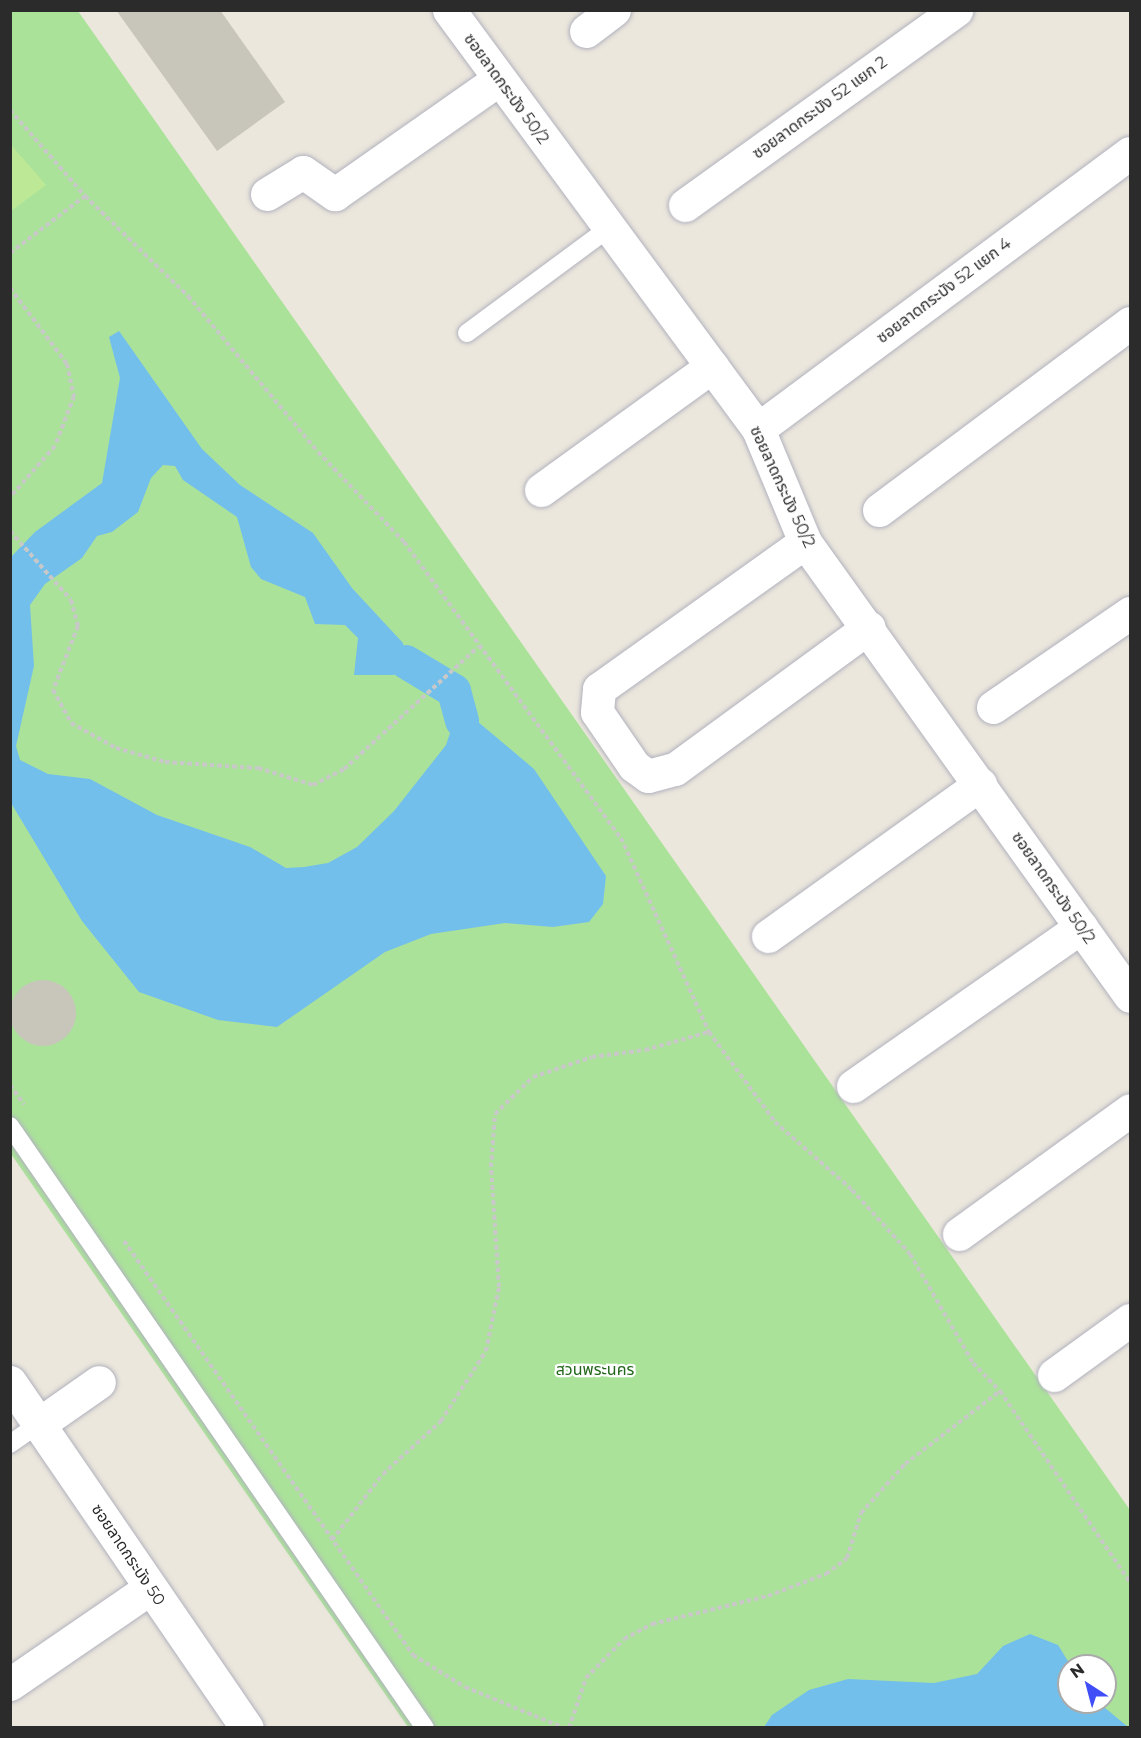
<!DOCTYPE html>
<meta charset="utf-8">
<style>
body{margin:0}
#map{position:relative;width:1141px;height:1738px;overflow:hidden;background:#ece7dd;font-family:Montserrat,"Noto Sans Thai",sans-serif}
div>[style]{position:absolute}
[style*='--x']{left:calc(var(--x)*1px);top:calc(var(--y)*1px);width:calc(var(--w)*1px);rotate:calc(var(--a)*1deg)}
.green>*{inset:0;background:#abe29a}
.pitch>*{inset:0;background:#bde996}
.water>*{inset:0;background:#72bfec}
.canal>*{height:34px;margin:-17px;padding:0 17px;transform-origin:17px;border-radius:17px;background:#72bfec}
.building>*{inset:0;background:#c8c5bb}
.round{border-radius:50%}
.path>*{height:4px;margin-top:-2px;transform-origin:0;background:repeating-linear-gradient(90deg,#c8c8c8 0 4.5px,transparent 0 7.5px)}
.roads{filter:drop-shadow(0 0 2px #b1b2be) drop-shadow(0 0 2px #b1b2be)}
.lane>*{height:18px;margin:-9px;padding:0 9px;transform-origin:9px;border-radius:9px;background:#fff}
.street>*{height:33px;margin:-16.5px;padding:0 16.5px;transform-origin:16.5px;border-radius:16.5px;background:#fff}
span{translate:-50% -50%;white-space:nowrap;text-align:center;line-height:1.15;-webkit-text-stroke:4.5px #fff;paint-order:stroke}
.street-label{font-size:16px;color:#2b2b2b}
.park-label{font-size:16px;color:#23671b}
.frame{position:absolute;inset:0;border:12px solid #2b2b2b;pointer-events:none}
.north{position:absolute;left:1057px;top:1654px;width:60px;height:60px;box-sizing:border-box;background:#fff;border:2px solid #aaa;border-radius:50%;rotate:324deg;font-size:16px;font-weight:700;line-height:24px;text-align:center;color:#2b2b2b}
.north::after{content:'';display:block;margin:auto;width:21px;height:27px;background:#404ef7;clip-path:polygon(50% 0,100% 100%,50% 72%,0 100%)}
</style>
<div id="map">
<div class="green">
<div style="clip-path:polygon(evenodd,10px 11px,78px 11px,1130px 1510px,1130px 1727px,408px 1727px,11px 1154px,10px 11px,1069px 1666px,1105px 1666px,1105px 1702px,1069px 1702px,1069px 1666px)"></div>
</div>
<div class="pitch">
<div style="clip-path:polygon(11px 145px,46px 185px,11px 211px,10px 211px)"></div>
</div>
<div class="water">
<div style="clip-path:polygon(119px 331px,202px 449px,240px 485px,313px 533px,352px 588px,403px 643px,406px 662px,394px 675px,354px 675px,358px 638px,345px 625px,315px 624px,305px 597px,261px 579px,251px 567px,237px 517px,183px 480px,175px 466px,163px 465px,151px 478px,138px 512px,112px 532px,97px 536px,82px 558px,45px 584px,30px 605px,34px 666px,16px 746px,20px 760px,48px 774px,90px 779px,157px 815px,250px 847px,286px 868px,304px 867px,328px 863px,357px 847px,394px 811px,446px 745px,451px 730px,462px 721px,477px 721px,534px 769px,606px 876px,603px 904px,589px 922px,553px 927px,505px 923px,431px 934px,385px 952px,277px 1027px,218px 1020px,139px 992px,82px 921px,11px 803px,11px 557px,35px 532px,102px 483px,120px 378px,109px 337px)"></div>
<div style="clip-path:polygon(1030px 1634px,1058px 1645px,1071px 1666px,1069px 1702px,1098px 1702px,1128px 1727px,764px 1727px,772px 1715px,809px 1690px,848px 1679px,934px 1683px,977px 1674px,1003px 1646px)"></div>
</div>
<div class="canal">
<div style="--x:406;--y:662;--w:56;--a:31.1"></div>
<div style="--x:454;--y:691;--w:31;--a:75"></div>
</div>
<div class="building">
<div style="clip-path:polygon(116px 10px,220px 10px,285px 102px,217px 151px)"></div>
<div class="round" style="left:10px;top:980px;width:66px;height:66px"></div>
</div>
<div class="path">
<div style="--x:10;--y:110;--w:114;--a:48.9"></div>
<div style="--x:85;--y:196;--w:144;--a:44.2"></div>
<div style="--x:188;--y:296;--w:203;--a:50.2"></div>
<div style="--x:318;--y:452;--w:124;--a:46.3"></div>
<div style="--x:404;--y:542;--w:367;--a:53.8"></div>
<div style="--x:621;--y:838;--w:213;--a:65.6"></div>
<div style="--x:709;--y:1032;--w:112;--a:53.7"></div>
<div style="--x:775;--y:1122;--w:103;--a:41.4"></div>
<div style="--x:852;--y:1190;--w:86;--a:47.8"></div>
<div style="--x:910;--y:1254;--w:126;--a:60"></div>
<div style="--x:973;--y:1363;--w:39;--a:46"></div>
<div style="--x:1000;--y:1391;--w:231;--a:55.8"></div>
<div style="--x:10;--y:253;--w:94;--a:-37.2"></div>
<div style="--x:10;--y:288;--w:95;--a:53.1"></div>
<div style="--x:67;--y:364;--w:33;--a:78"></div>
<div style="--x:74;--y:396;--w:53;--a:110.8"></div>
<div style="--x:55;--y:446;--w:68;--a:131.4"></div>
<div style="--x:10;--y:531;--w:92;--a:48.5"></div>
<div style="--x:71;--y:600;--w:27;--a:75"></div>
<div style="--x:78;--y:626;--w:69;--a:111.3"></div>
<div style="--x:53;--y:690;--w:38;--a:61"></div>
<div style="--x:71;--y:723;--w:51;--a:29.1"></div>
<div style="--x:116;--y:748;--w:51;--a:15.9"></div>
<div style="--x:165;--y:762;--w:93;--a:3.7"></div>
<div style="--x:258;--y:768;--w:58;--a:17.2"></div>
<div style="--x:313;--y:785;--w:35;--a:-27"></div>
<div style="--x:344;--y:769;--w:181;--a:-42.3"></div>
<div style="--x:10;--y:1085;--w:24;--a:54"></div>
<div style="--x:124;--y:1241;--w:505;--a:55.08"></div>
<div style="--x:413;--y:1655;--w:61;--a:31.6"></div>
<div style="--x:465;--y:1687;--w:107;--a:22.5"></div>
<div style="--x:332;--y:1540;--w:83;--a:-52.3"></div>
<div style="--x:383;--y:1474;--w:79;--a:-42.4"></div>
<div style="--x:441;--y:1421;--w:83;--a:-57.3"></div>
<div style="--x:486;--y:1351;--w:65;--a:-78.5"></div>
<div style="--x:499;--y:1287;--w:120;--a:-93.8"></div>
<div style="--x:491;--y:1167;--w:53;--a:-85.7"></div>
<div style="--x:495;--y:1114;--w:53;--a:-44.2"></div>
<div style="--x:533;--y:1077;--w:62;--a:-18.7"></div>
<div style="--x:592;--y:1057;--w:53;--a:-7.5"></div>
<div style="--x:645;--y:1050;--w:66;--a:-15.7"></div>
<div style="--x:569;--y:1728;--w:53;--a:-71.2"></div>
<div style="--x:586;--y:1678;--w:54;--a:-45.7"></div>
<div style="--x:624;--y:1639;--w:32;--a:-28"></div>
<div style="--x:652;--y:1624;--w:119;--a:-13.6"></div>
<div style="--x:768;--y:1596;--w:62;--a:-20.8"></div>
<div style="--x:826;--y:1574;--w:26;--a:-37"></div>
<div style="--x:847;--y:1558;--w:47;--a:-72.7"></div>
<div style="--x:861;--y:1513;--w:66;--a:-48.1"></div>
<div style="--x:905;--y:1464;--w:120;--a:-37.5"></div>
</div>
<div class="roads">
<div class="lane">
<div style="--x:467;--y:333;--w:177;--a:-36.5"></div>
<div style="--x:10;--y:1126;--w:731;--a:55.42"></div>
<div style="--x:10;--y:1444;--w:35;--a:-35"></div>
</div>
<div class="street">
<div style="--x:449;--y:10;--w:521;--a:53.59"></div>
<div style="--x:758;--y:429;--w:122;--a:67.4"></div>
<div style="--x:805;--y:542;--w:558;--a:54.4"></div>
<div style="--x:586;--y:31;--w:35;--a:-37"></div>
<div style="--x:267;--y:194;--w:42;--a:-31.4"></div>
<div style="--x:303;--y:172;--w:39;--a:35"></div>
<div style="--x:335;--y:194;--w:199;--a:-35"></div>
<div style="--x:685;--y:205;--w:334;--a:-35.7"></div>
<div style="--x:758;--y:429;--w:463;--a:-36.6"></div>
<div style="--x:541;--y:490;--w:211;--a:-35.9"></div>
<div style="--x:879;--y:510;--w:313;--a:-36.7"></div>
<div style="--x:805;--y:542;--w:253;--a:144.5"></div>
<div style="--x:599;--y:689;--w:23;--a:95"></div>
<div style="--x:597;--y:712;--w:65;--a:55.6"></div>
<div style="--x:634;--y:766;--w:17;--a:36"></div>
<div style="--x:648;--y:776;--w:28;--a:-15"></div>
<div style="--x:675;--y:769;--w:240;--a:-36.2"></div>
<div style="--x:993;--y:707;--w:166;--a:-34.5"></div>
<div style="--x:768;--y:936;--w:261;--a:-35.6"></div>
<div style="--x:853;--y:1086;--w:278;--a:-34.9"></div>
<div style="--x:959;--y:1234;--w:211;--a:-35.9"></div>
<div style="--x:1054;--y:1375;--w:94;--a:-35.9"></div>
<div style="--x:10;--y:1382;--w:419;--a:55.6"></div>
<div style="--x:39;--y:1424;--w:73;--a:-35"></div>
<div style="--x:10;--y:1684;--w:170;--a:-34.4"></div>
</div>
</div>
<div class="street-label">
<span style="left:506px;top:89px;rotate:54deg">ซอยลาดกระบัง 50/2</span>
<span style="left:820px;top:108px;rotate:-36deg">ซอยลาดกระบัง 52 แยก 2</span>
<span style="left:944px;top:291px;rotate:-37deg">ซอยลาดกระบัง 52 แยก 4</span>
<span style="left:782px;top:487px;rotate:65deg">ซอยลาดกระบัง 50/2</span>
<span style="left:1053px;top:888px;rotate:55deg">ซอยลาดกระบัง 50/2</span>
<span style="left:128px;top:1555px;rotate:56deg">ซอยลาดกระบัง 50</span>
</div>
<div class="park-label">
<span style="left:595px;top:1370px">สวนพระนคร</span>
</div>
<div class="frame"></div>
<div class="north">N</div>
</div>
